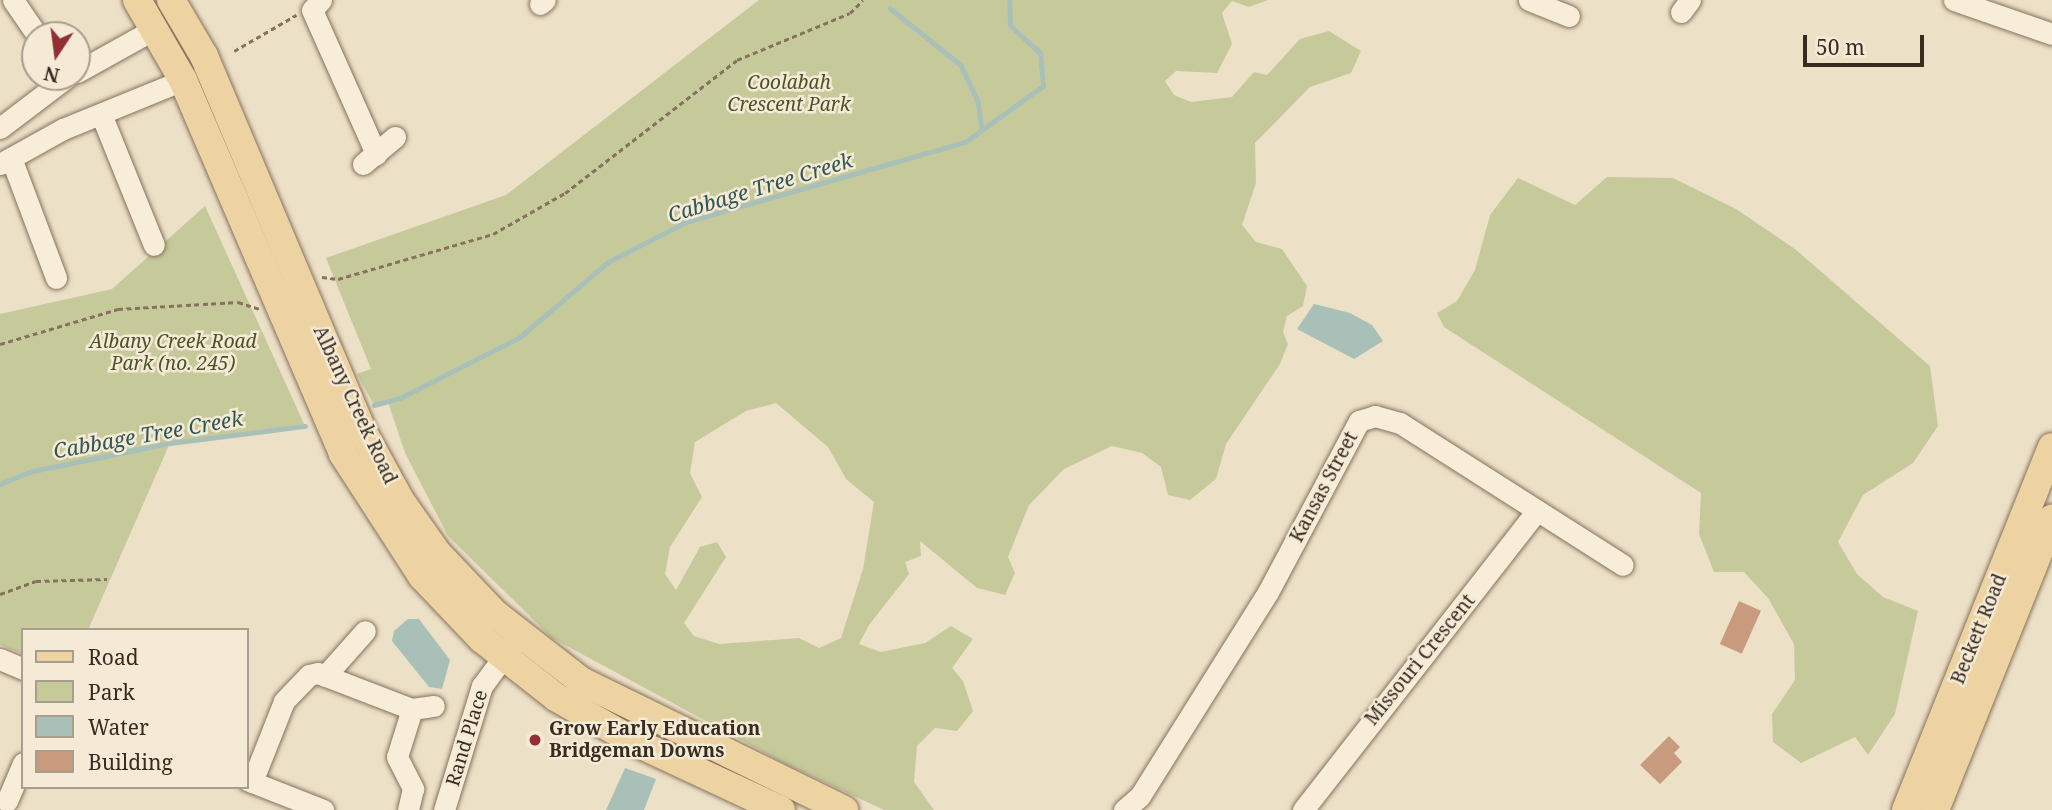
<!DOCTYPE html>
<style>
body{margin:0}
#map{position:relative;width:2052px;height:810px;overflow:hidden;background:#ece0c7;font-family:"Noto Serif",serif}
div>[style]{position:absolute}
[style*='--x']{left:calc(var(--x)*1px);top:calc(var(--y)*1px);width:calc(var(--w)*1px);rotate:calc(var(--a)*1deg)}
.green>*{inset:0;background:#c6ca9b}
.water>*{inset:0;background:#a8c0b8}
.stream>*{height:4.5px;margin:-2.25px;padding:0 2.25px;transform-origin:2.25px;border-radius:2.25px;background:#a8c0b8}
.building>*{inset:0;background:#c89b7f;transform-origin:0 0}
.path>*{height:2.5px;margin-top:-1.25px;transform-origin:0;background:repeating-linear-gradient(90deg,#87725d 0 5px,transparent 0 8.5px)}
.roads{filter:drop-shadow(0 0 2px #87725d) drop-shadow(0 0 2px #87725d)}
.minor>*{height:21px;margin:-10.5px;padding:0 10.5px;transform-origin:10.5px;border-radius:10.5px;background:#f7edd9}
.major>*{height:28px;margin:-14px;padding:0 14px;transform-origin:14px;border-radius:14px;background:#edd3a1}
.dots>*{width:19px;height:19px;translate:-50% -50%;box-sizing:border-box;border:4px solid #f4ead6;border-radius:50%}
span{translate:-50% -50%;white-space:nowrap;text-align:center;line-height:1.15;-webkit-text-stroke:5px #f4ead6;paint-order:stroke}
.park-label{font-size:19px;color:#495328;font-style:italic}
.street-label{font-size:19px;color:#382b20}
.poi-label{font-size:19px;color:#382b20;font-weight:700}
.left{translate:0 -50%;text-align:left}
.water-label{font-size:21px;color:#305753;font-style:italic}
.legend{position:absolute;left:21px;top:628px;width:228px;height:161px;box-sizing:border-box;background:#f4ead6;border:2px solid #a99e8d;margin:0;padding:9px 12px;list-style:none;font-size:21px;color:#382b20}
.legend li{display:flex;align-items:center;gap:14px;height:35px}
.legend b{width:35px;border:2px solid #a99e8d}
.north{position:absolute;left:21px;top:21px;width:70px;height:70px;box-sizing:border-box;background:#f4ead6;border:2px solid #a99e8d;border-radius:50%;rotate:193deg;font-size:19px;font-weight:700;line-height:28px;text-align:center;color:#382b20}
.north::after{content:'';display:block;margin:auto;width:24px;height:32px;background:#923034;clip-path:polygon(50% 0,100% 100%,50% 72%,0 100%)}
.scale{position:absolute;left:1803px;top:35px;width:121px;height:32px;box-sizing:border-box;border:4px solid #382b20;border-top:0;padding-left:9px;font-size:21px;line-height:24px;white-space:nowrap;color:#382b20;-webkit-text-stroke:5px #f4ead6;paint-order:stroke}
</style>
<div id="map">
<div class="green">
<div style="clip-path:polygon(evenodd,759px 0,1268px 0,1249px 7px,1232px 1px,1222px 13px,1232px 44px,1217px 73px,1176px 71px,1165px 81px,1174px 95px,1191px 102px,1232px 97px,1254px 72px,1267px 75px,1300px 39px,1329px 31px,1361px 51px,1351px 73px,1310px 87px,1255px 143px,1256px 183px,1242px 225px,1256px 242px,1282px 249px,1307px 286px,1303px 306px,1287px 316px,1283px 332px,1288px 344px,1280px 364px,1226px 444px,1216px 479px,1190px 500px,1168px 495px,1161px 467px,1142px 453px,1112px 446px,1064px 469px,1029px 505px,1008px 557px,1015px 573px,1005px 595px,977px 588px,920px 541px,921px 556px,905px 562px,909px 574px,869px 625px,859px 644px,881px 652px,925px 643px,951px 626px,973px 639px,952px 668px,963px 681px,973px 711px,957px 731px,935px 728px,917px 746px,914px 782px,934px 810px,884px 810px,782px 762px,552px 638px,448px 536px,405px 453px,388px 402px,374px 405px,357px 374px,371px 369px,326px 258px,506px 195px,759px 0,776px 403px,828px 447px,846px 479px,874px 502px,863px 569px,841px 638px,819px 648px,799px 638px,719px 644px,694px 636px,684px 623px,726px 557px,717px 542px,700px 547px,676px 590px,665px 574px,670px 547px,702px 497px,690px 473px,695px 442px,746px 411px,776px 403px)"></div>
<div style="clip-path:polygon(1607px 177px,1673px 178px,1736px 209px,1795px 249px,1930px 366px,1938px 426px,1913px 463px,1863px 495px,1838px 542px,1857px 574px,1883px 597px,1918px 611px,1895px 714px,1868px 755px,1855px 737px,1801px 763px,1773px 742px,1772px 714px,1795px 680px,1794px 644px,1768px 598px,1744px 572px,1714px 572px,1699px 534px,1701px 493px,1444px 327px,1437px 313px,1457px 301px,1475px 270px,1490px 215px,1518px 178px,1575px 205px)"></div>
<div style="clip-path:polygon(205px 206px,305px 426px,170px 443px,88px 630px,23px 630px,23px 654px,0 645px,0 314px,112px 289px)"></div>
</div>
<div class="water">
<div style="clip-path:polygon(1314px 304px,1350px 313px,1372px 325px,1383px 341px,1354px 359px,1297px 329px)"></div>
<div style="clip-path:polygon(408px 619px,419px 619px,450px 660px,442px 689px,429px 687px,392px 641px,394px 631px)"></div>
<div style="clip-path:polygon(625px 768px,656px 779px,644px 810px,606px 810px)"></div>
</div>
<div class="stream">
<div style="--x:890;--y:8;--w:91;--a:38.8"></div>
<div style="--x:961;--y:65;--w:40;--a:65"></div>
<div style="--x:978;--y:101;--w:28;--a:82"></div>
<div style="--x:374;--y:405;--w:27;--a:-15"></div>
<div style="--x:400;--y:398;--w:135;--a:-26.9"></div>
<div style="--x:520;--y:337;--w:116;--a:-40.4"></div>
<div style="--x:608;--y:262;--w:88;--a:-27.1"></div>
<div style="--x:686;--y:222;--w:290;--a:-16"></div>
<div style="--x:965;--y:142;--w:96;--a:-35.7"></div>
<div style="--x:1043;--y:86;--w:33;--a:-95"></div>
<div style="--x:1040;--y:53;--w:40;--a:-138"></div>
<div style="--x:1010;--y:26;--w:26;--a:-92"></div>
<div style="--x:0;--y:484;--w:35;--a:-22"></div>
<div style="--x:33;--y:471;--w:140;--a:-11.6"></div>
<div style="--x:170;--y:443;--w:136;--a:-7.2"></div>
</div>
<div class="building">
<div style="left:1739px;top:601px;width:24px;height:47px;rotate:24deg"></div>
<div style="clip-path:polygon(1669px 736px,1680px 747px,1674px 753px,1682px 762px,1660px 784px,1640px 765px)"></div>
</div>
<div class="path">
<div style="--x:234;--y:51;--w:72;--a:-30.1"></div>
<div style="--x:322;--y:277;--w:16;--a:7"></div>
<div style="--x:338;--y:279;--w:161;--a:-16.2"></div>
<div style="--x:493;--y:234;--w:83;--a:-29.7"></div>
<div style="--x:565;--y:193;--w:217;--a:-37.7"></div>
<div style="--x:737;--y:60;--w:122;--a:-22.6"></div>
<div style="--x:850;--y:13;--w:18;--a:-45"></div>
<div style="--x:0;--y:344;--w:123;--a:-16.5"></div>
<div style="--x:118;--y:309;--w:120;--a:-3.3"></div>
<div style="--x:238;--y:302;--w:22;--a:18"></div>
<div style="--x:0;--y:594;--w:38;--a:-20"></div>
<div style="--x:36;--y:581;--w:71;--a:-1.6"></div>
</div>
<div class="roads">
<div class="minor">
<div style="--x:13;--y:0;--w:42;--a:55.6"></div>
<div style="--x:321;--y:0;--w:13;--a:132"></div>
<div style="--x:312;--y:10;--w:158;--a:66"></div>
<div style="--x:1529;--y:0;--w:43;--a:21.8"></div>
<div style="--x:1954;--y:0;--w:104;--a:19.1"></div>
<div style="--x:540;--y:4;--w:6;--a:-39"></div>
<div style="--x:1681;--y:12;--w:15;--a:-53"></div>
<div style="--x:77;--y:72;--w:90;--a:-29.1"></div>
<div style="--x:101;--y:114;--w:141;--a:68"></div>
<div style="--x:0;--y:128;--w:84;--a:-37.3"></div>
<div style="--x:11;--y:158;--w:128;--a:69.4"></div>
<div style="--x:0;--y:164;--w:72;--a:-29.1"></div>
<div style="--x:63;--y:129;--w:130;--a:-22.2"></div>
<div style="--x:363;--y:164;--w:42;--a:-40.2"></div>
<div style="--x:0;--y:659;--w:25;--a:23"></div>
<div style="--x:325;--y:676;--w:60;--a:-48.4"></div>
<div style="--x:412;--y:709;--w:22;--a:-8"></div>
<div style="--x:247;--y:780;--w:82;--a:21.5"></div>
<div style="--x:252;--y:782;--w:87;--a:-68.4"></div>
<div style="--x:284;--y:701;--w:36;--a:-46"></div>
<div style="--x:309;--y:675;--w:9;--a:-13"></div>
<div style="--x:318;--y:673;--w:101;--a:21"></div>
<div style="--x:412;--y:709;--w:50;--a:107.4"></div>
<div style="--x:397;--y:757;--w:36;--a:63"></div>
<div style="--x:7;--y:801;--w:41;--a:-67.2"></div>
<div style="--x:408;--y:810;--w:22;--a:-77"></div>
<div style="--x:444;--y:810;--w:130;--a:-73"></div>
<div style="--x:482;--y:686;--w:51;--a:-53.8"></div>
<div style="--x:1124;--y:810;--w:21;--a:-41"></div>
<div style="--x:1140;--y:796;--w:241;--a:-57.9"></div>
<div style="--x:1268;--y:592;--w:194;--a:-62"></div>
<div style="--x:1359;--y:421;--w:17;--a:-17"></div>
<div style="--x:1375;--y:416;--w:26;--a:16"></div>
<div style="--x:1400;--y:423;--w:264;--a:32.5"></div>
<div style="--x:1303;--y:810;--w:380;--a:-52"></div>
</div>
<div class="major">
<div style="--x:137;--y:0;--w:92;--a:60.1"></div>
<div style="--x:183;--y:80;--w:407;--a:66.8"></div>
<div style="--x:343;--y:454;--w:145;--a:57.1"></div>
<div style="--x:422;--y:576;--w:87;--a:46.4"></div>
<div style="--x:482;--y:639;--w:95;--a:38.2"></div>
<div style="--x:557;--y:698;--w:90;--a:29.4"></div>
<div style="--x:635;--y:742;--w:161;--a:25"></div>
<div style="--x:171;--y:0;--w:65;--a:59.5"></div>
<div style="--x:204;--y:56;--w:408;--a:67.1"></div>
<div style="--x:363;--y:432;--w:77;--a:61.4"></div>
<div style="--x:400;--y:500;--w:66;--a:54.9"></div>
<div style="--x:438;--y:554;--w:83;--a:46.5"></div>
<div style="--x:495;--y:614;--w:109;--a:37.9"></div>
<div style="--x:581;--y:681;--w:293;--a:26.1"></div>
<div style="--x:1906;--y:810;--w:391;--a:-68.1"></div>
<div style="--x:1935;--y:810;--w:314;--a:-68.1"></div>
</div>
</div>
<div class="dots">
<div style="left:535px;top:740px;background:#923034"></div>
</div>
<div class="park-label">
<span style="left:789px;top:94px">Coolabah<br>Crescent Park</span>
<span style="left:173px;top:353px">Albany Creek Road<br>Park (no. 245)</span>
</div>
<div class="street-label">
<span style="left:355px;top:405px;rotate:65deg">Albany Creek Road</span>
<span style="left:1324px;top:487px;rotate:-62deg">Kansas Street</span>
<span style="left:1979px;top:629px;rotate:-68deg">Beckett Road</span>
<span style="left:1420px;top:660px;rotate:-51deg">Missouri Crescent</span>
<span style="left:467px;top:738px;rotate:-73deg">Rand Place</span>
</div>
<div class="poi-label">
<span class="left" style="left:549px;top:740px">Grow Early Education<br>Bridgeman Downs</span>
</div>
<div class="water-label">
<span style="left:760px;top:187px;rotate:-17deg">Cabbage Tree Creek</span>
<span style="left:148px;top:434px;rotate:-10deg">Cabbage Tree Creek</span>
</div>
<ul class="legend">
<li><b style="height:9px;background:#edd3a1"></b>Road</li>
<li><b style="height:19px;background:#c6ca9b"></b>Park</li>
<li><b style="height:19px;background:#a8c0b8"></b>Water</li>
<li><b style="height:19px;background:#c89b7f"></b>Building</li>
</ul>
<div class="north">N</div>
<div class="scale">50 m</div>
</div>
